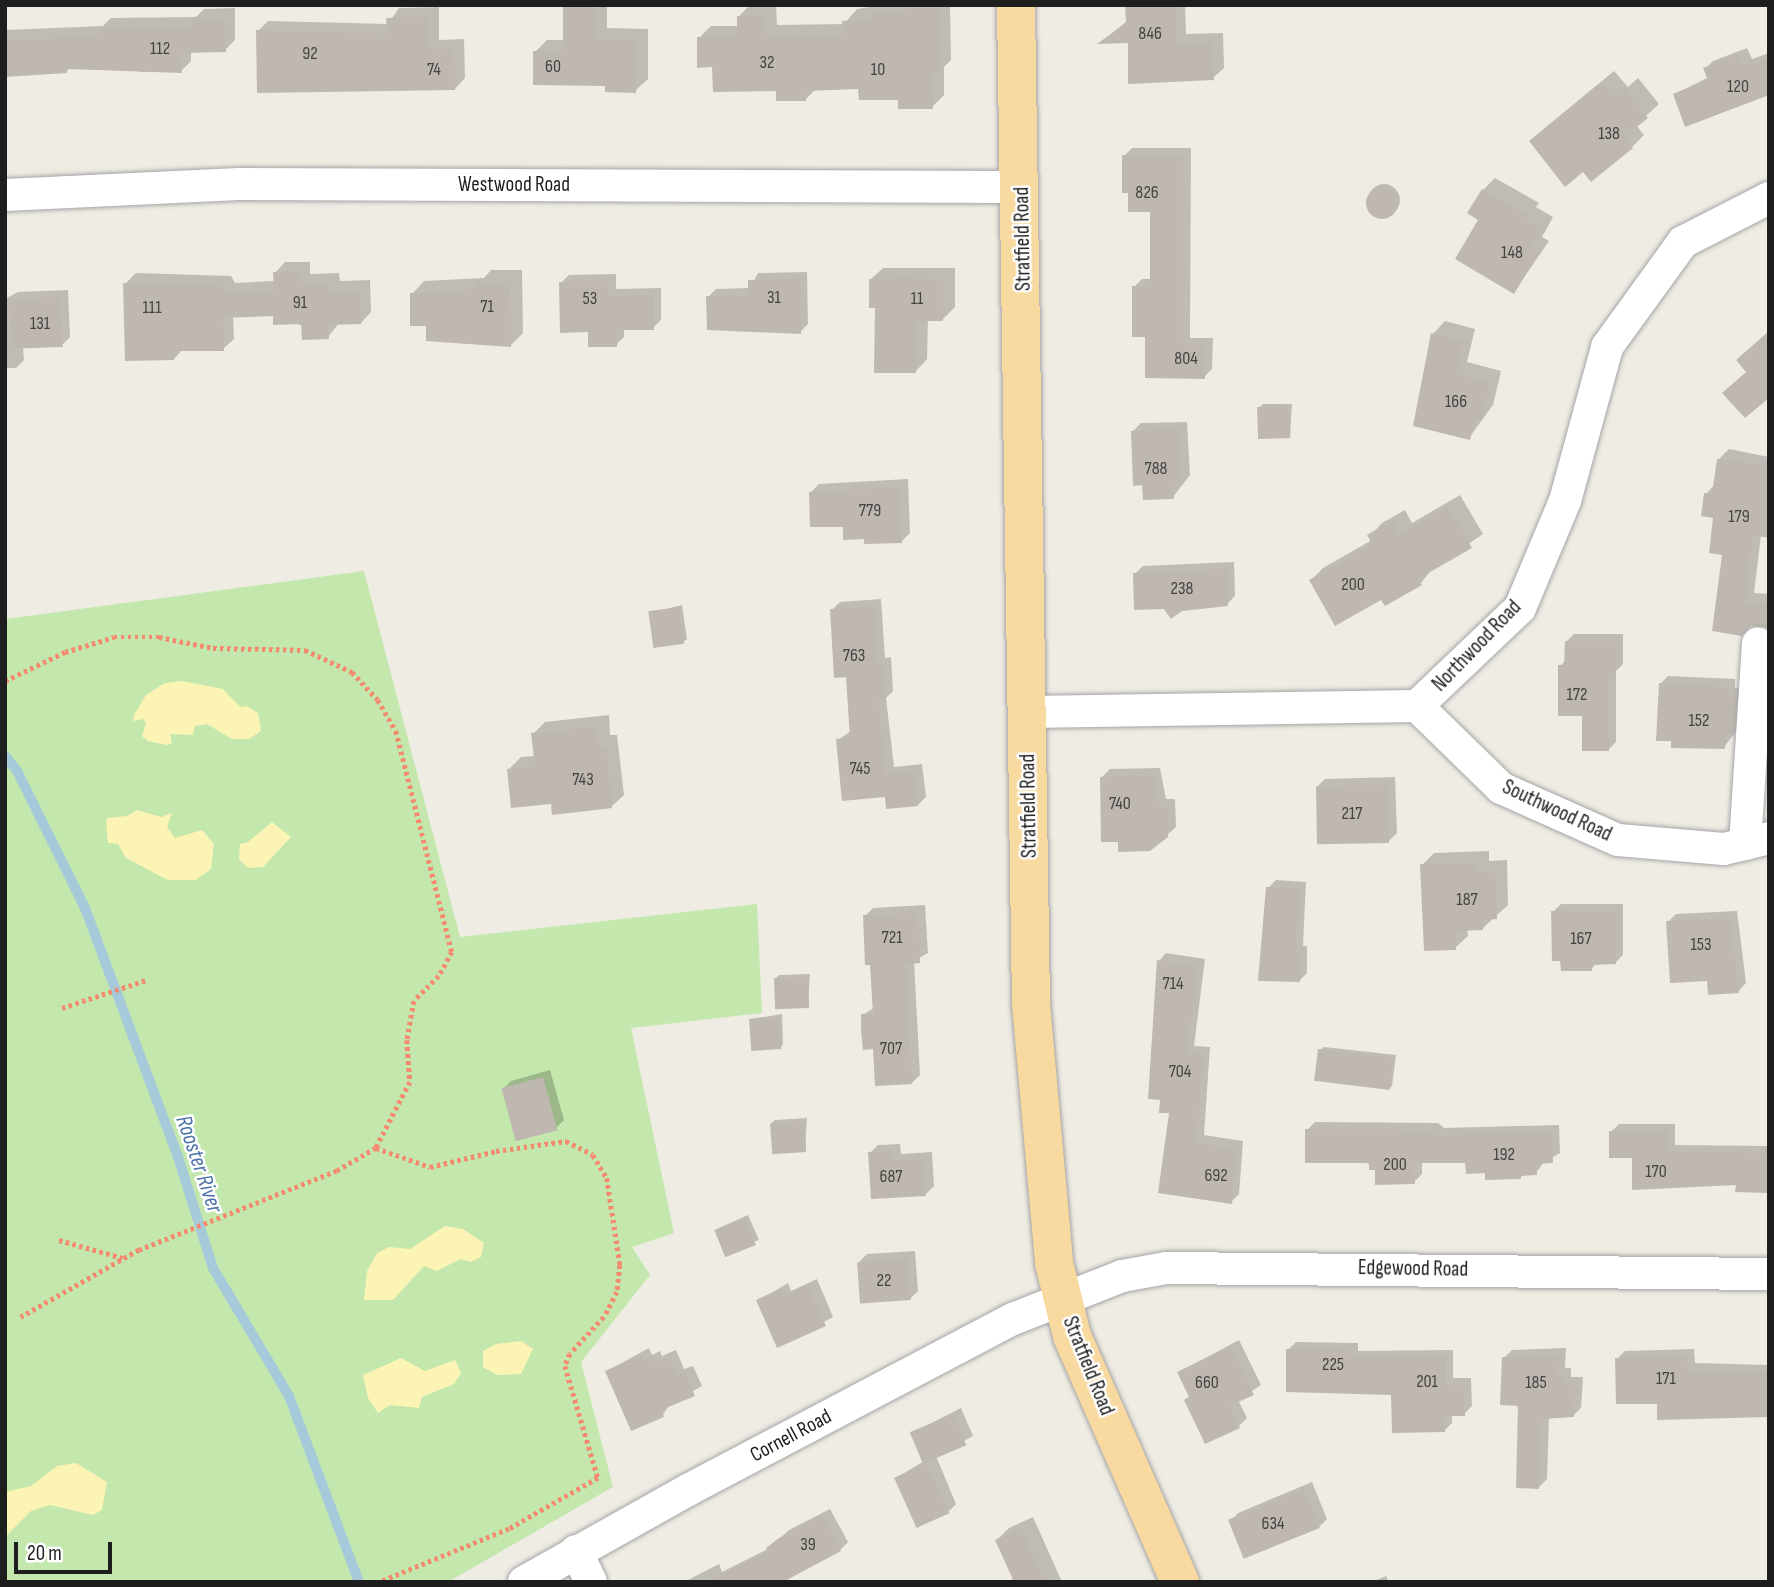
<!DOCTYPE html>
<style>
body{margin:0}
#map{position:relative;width:1774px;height:1587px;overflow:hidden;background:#efece4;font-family:"Sofia Sans Condensed",sans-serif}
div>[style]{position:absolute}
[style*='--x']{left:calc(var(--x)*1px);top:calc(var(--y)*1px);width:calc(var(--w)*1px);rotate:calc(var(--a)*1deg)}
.grass>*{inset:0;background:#c3e7ac}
.sand>*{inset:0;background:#fcf4b5}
.shadow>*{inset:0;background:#0003;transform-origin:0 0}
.round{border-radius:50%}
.stream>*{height:10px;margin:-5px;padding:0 5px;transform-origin:5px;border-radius:5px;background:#a6cada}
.building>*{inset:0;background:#bfb8b1;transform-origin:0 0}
.path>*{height:4.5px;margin-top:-2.25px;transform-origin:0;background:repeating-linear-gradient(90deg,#f48a70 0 3.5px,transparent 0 7px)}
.roads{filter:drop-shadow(0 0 2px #a5a5a5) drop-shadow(0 0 2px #a5a5a5)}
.minor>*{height:32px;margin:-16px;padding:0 16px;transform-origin:16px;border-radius:16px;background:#fff}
.major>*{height:38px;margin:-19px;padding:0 19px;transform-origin:19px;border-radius:19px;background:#f8daa0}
span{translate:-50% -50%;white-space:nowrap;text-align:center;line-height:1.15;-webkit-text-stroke:5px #fff;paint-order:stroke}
.number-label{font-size:18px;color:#464443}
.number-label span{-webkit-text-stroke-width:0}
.street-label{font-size:21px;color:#1e1e1e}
.water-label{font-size:23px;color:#4e73aa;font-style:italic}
.frame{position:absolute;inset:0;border:7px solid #1e1e1e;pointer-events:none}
.scale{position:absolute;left:14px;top:1542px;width:98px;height:32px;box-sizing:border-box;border:4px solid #1e1e1e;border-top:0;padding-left:9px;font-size:21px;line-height:24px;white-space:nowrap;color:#1e1e1e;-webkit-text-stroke:5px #fff;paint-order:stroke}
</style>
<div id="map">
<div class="grass">
<div style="clip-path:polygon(364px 571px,460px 937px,757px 904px,762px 1013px,631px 1028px,674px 1233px,632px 1247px,650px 1275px,581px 1362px,613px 1487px,448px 1582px,5px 1582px,5px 619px)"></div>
</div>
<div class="sand">
<div style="clip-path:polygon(182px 681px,223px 689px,240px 707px,247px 706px,258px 713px,261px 731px,249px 739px,232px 739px,207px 724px,195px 726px,193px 735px,170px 734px,172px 743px,167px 745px,148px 741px,142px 736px,146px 723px,143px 719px,133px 721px,134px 715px,146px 695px,165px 683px)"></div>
<div style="clip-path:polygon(137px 810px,161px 817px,172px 813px,167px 827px,175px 838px,202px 830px,214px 844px,211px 869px,196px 880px,168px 880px,126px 858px,118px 844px,108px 843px,106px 822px,107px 818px,127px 816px)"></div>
<div style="clip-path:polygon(272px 822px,291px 837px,263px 867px,248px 868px,239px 859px,240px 844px,248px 842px)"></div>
<div style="clip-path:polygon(445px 1226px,463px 1229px,484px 1243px,481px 1257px,471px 1262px,460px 1259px,437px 1271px,424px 1266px,393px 1300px,364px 1300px,367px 1271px,377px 1253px,389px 1247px,410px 1249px)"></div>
<div style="clip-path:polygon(521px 1341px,533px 1349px,521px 1374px,497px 1375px,483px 1367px,483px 1351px,496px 1344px)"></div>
<div style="clip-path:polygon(401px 1358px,425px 1371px,455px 1360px,461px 1373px,454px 1384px,422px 1397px,419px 1408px,390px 1405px,378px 1413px,368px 1398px,363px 1375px)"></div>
<div style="clip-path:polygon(76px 1463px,107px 1482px,102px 1510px,93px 1515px,50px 1505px,31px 1511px,5px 1537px,5px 1492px,31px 1486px,57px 1466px)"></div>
</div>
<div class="shadow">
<div style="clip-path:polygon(565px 5px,607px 5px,607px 28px,648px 29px,648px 79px,635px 91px,535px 52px,547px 40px,565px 40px)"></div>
<div style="clip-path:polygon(750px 5px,776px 5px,777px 25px,844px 24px,857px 9px,881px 5px,950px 5px,951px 60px,944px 67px,944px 95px,932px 107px,860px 87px,816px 89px,806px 99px,714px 65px,699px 38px,711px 26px,738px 26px,738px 17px)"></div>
<div style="clip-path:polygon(1127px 5px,1185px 5px,1186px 34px,1223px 33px,1224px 68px,1213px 78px,1130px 41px,1101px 42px,1127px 21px)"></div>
<div style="clip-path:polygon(439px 7px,439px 40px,464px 39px,465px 78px,455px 89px,258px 31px,268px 21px,388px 24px,399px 8px)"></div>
<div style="clip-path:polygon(235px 8px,235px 40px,225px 50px,191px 51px,191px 61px,181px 71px,140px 72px,139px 66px,71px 67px,67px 71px,5px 75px,5px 30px,103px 26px,111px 18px,196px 17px,204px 9px)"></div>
<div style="clip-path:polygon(1747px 48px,1752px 59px,1769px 53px,1769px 92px,1675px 94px,1709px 77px,1705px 69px,1713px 61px)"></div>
<div style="clip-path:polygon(1614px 71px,1628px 87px,1638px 78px,1659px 104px,1636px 125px,1644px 135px,1632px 147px,1544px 129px)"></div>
<div style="clip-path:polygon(1132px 148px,1191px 148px,1190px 338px,1213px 338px,1212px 369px,1204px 377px,1147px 335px,1134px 287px,1142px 279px,1152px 279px,1151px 210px,1129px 191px,1124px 156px)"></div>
<div style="clip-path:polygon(1495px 178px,1539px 203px,1536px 207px,1553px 217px,1542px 237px,1549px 241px,1514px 292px,1480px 219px,1483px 190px)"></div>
<div class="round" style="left:1368px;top:184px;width:32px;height:32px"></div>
<div style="clip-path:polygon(285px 262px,310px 262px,310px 274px,339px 273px,340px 281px,370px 280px,371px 312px,361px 323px,339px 323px,328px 337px,274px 314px,233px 315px,234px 339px,223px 349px,183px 349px,174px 359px,125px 284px,136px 273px,231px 276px,235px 283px,275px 281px,275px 273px)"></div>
<div style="clip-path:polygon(883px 268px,955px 268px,955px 307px,943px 319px,928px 319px,927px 359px,915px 372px,870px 280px)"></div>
<div style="clip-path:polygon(491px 270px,522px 270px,523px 333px,511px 345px,427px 324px,412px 294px,424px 281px,484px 278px)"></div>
<div style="clip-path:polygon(807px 272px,808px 324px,800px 332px,708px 297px,716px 289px,750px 288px,758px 273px)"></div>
<div style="clip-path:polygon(616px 274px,616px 289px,661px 288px,661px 320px,653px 328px,624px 328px,624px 337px,616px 345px,589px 331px,561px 283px,569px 275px)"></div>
<div style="clip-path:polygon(68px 290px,70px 337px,62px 345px,23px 346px,24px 360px,16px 368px,5px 368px,5px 299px,18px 292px)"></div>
<div style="clip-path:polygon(1445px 321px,1475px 329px,1467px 362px,1501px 371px,1493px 405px,1469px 438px,1433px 334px)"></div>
<div style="clip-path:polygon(1263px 404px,1292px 404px,1290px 437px,1259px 408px)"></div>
<div style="clip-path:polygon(1187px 422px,1190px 475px,1173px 497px,1133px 431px,1141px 423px)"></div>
<div style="clip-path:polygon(1729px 449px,1769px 457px,1769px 536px,1761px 535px,1754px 593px,1769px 594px,1769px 627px,1750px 625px,1706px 494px,1715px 484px,1719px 459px)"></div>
<div style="clip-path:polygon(908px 479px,910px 533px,902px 541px,865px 537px,811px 492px,819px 484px)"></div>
<div style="clip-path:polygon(1460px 495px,1483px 534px,1432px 569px,1421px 583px,1385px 604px,1382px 597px,1311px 580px,1323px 568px,1372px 540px,1370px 536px,1382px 523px,1405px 510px,1412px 523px)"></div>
<div style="clip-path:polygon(1234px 562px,1235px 596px,1227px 604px,1135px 574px,1143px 566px)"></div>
<div style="clip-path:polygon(881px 599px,885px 658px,891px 657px,893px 691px,886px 698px,894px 767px,922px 764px,926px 797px,918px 805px,886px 795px,838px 740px,851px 731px,847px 675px,832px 610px,840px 602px)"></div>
<div style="clip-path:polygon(682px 605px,687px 639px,683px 642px,650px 613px)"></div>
<div style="clip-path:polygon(1574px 634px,1623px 634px,1623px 664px,1616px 671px,1616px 742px,1608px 750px,1560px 666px,1566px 660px,1566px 642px)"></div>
<div style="clip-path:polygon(1668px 676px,1735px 679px,1735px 688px,1743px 688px,1741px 725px,1724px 747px,1673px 740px,1660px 684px)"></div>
<div style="clip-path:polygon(609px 715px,610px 735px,617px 735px,624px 795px,611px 807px,509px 769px,521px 757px,535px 756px,533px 734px,545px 722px)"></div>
<div style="clip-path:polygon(1160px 768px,1166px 799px,1175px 799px,1176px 827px,1167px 835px,1119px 840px,1102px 777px,1110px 769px)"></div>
<div style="clip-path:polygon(1395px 777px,1397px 833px,1389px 841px,1317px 787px,1325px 779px)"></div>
<div style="clip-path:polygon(1489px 851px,1489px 861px,1507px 860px,1508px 905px,1483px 928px,1467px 929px,1468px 936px,1455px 948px,1422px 865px,1434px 853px)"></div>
<div style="clip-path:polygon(1276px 880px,1306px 882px,1303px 946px,1307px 946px,1307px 973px,1299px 981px,1268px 888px)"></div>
<div style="clip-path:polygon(1561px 904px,1623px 904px,1623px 955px,1615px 963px,1597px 963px,1591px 969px,1553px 912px)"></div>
<div style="clip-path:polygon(925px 905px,928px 953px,914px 961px,920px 1075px,912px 1083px,875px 1048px,863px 1015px,875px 1007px,865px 916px,873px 908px)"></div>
<div style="clip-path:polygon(1737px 911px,1746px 983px,1739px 991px,1709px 979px,1668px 922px,1676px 914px)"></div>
<div style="clip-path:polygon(1166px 953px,1205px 959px,1194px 1046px,1210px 1047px,1204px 1135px,1243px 1141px,1239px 1194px,1231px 1202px,1171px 1111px,1159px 961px)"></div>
<div style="clip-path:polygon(810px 974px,808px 1006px,775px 979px,779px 975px)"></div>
<div style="clip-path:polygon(782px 1014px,783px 1044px,780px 1048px,750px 1019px)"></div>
<div style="clip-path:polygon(1324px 1047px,1396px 1055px,1392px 1086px,1388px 1090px,1320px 1050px)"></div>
<div style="clip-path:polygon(550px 1070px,564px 1120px,556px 1128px,503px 1089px,511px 1081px)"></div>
<div style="clip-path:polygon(807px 1118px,805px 1150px,772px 1123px,775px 1120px)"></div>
<div style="clip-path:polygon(1315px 1122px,1438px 1123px,1444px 1128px,1559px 1125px,1560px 1153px,1544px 1162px,1536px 1173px,1487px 1172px,1467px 1162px,1422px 1161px,1422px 1174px,1414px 1182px,1376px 1168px,1307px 1130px)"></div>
<div style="clip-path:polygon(1619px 1124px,1675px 1124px,1675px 1145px,1769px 1146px,1769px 1192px,1633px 1156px,1611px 1132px)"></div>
<div style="clip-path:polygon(900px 1144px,901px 1154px,932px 1152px,934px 1186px,926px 1194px,870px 1153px,878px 1145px)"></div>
<div style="left:748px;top:1215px;width:27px;height:35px;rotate:66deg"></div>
<div style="clip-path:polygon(915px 1251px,918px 1291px,910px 1299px,859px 1262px,867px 1254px)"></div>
<div style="clip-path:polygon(817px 1279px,833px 1317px,778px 1346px,758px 1301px,788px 1283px,791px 1291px)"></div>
<div style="clip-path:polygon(1239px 1340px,1261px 1385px,1238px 1400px,1247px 1418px,1239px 1426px,1186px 1400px,1191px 1395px,1179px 1372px)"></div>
<div style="clip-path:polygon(1296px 1342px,1358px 1343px,1358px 1351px,1453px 1350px,1453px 1378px,1471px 1378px,1472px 1406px,1464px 1414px,1452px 1414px,1452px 1423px,1444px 1431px,1393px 1393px,1288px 1350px)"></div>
<div style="clip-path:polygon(649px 1348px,652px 1355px,660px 1351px,662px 1356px,676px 1350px,684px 1369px,693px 1366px,702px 1386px,669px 1405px,663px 1415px,607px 1371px)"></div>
<div style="clip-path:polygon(1566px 1348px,1565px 1368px,1571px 1368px,1571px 1377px,1583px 1377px,1581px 1408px,1573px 1416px,1549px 1417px,1547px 1479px,1539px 1487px,1504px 1358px,1512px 1350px)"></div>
<div style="clip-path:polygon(1694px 1349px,1695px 1363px,1769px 1365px,1769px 1415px,1658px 1402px,1617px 1359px,1625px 1351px)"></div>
<div style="clip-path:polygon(961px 1408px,973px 1436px,936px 1456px,956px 1504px,948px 1512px,896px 1478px,924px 1461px,912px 1433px)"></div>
<div style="clip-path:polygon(1312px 1482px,1327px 1519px,1319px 1527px,1231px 1521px,1238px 1513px)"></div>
<div style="clip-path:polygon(830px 1509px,848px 1542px,840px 1550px,770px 1582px,684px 1582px,719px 1564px,722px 1572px,768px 1549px,789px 1530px)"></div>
<div style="clip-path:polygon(1033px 1517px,1062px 1582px,1008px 1582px,1014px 1578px,997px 1540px,1009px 1528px)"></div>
<div style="clip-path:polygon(1386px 1576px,1389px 1582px,1372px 1582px)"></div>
</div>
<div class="stream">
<div style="--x:5;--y:756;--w:19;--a:51"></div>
<div style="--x:17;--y:771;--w:153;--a:63.6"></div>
<div style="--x:85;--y:908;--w:266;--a:69.5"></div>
<div style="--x:178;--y:1157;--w:116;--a:72.5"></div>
<div style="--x:213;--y:1268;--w:149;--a:59.3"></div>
<div style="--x:289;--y:1396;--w:199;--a:69.4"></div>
</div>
<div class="building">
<div style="clip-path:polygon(563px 5px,596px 5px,596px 40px,637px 40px,636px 93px,605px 92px,605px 86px,533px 85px,533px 51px,563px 52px)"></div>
<div style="clip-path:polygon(1125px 5px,1176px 5px,1176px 43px,1213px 43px,1214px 80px,1128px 84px,1128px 43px,1097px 44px,1126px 23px)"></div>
<div style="clip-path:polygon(906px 8px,939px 8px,939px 74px,932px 75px,933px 109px,898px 109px,898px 100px,859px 100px,858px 89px,806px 91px,806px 101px,776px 101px,776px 91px,713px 92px,712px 67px,697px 68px,697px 37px,737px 37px,737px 16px,765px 16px,765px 36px,843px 35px,842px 21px,871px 20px,870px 14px,906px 13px)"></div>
<div style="clip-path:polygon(429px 17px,430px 49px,454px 49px,455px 90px,257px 93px,256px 30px,387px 34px,386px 18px)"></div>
<div style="clip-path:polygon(225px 18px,226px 52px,181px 53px,182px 73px,67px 69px,67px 73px,5px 77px,5px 41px,99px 36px,99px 28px,192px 26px,192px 19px)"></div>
<div style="clip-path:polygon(1739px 54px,1744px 66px,1769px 56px,1769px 95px,1685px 127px,1673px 94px,1708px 80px,1703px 68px)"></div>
<div style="clip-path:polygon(1601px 82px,1615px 98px,1625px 89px,1648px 118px,1624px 137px,1633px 148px,1591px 182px,1583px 172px,1565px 187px,1529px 141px)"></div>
<div style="clip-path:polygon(1122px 155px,1183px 155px,1183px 345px,1205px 345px,1205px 379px,1145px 378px,1145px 337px,1132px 337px,1132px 286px,1150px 286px,1150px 212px,1128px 212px,1128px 193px,1122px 193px)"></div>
<div class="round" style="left:1366px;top:187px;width:32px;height:32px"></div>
<div style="clip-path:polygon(1482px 189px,1529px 216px,1525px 220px,1542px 230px,1531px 249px,1538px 254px,1514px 294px,1455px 259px,1478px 220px,1467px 213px)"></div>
<div style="clip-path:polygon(300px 271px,300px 283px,329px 283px,330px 291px,360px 290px,361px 324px,328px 325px,329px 339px,302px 340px,301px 324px,273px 325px,273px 316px,223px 318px,224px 351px,174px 351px,174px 360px,125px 361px,123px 283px,221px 286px,225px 292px,274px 291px,273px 272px)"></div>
<div style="clip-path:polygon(905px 278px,943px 279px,943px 321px,916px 321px,916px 373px,874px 373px,875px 308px,869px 308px,869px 279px)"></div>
<div style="clip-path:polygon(800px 279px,801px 334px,707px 330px,706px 296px,748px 296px,748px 280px)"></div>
<div style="clip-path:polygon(609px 281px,609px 296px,654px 295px,654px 330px,617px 330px,617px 347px,588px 347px,588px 332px,560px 333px,559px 282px)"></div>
<div style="clip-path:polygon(477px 282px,510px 282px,511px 347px,426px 341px,426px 326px,410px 326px,410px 293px,476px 289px)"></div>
<div style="left:61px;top:297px;width:50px;height:52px;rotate:88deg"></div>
<div style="clip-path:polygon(1769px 331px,1769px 398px,1745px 418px,1722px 393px,1746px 372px,1736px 360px)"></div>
<div style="clip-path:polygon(1431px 333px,1464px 341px,1456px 374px,1490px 383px,1481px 419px,1475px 418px,1470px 440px,1413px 426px)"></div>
<div style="left:1289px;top:406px;width:32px;height:32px;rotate:88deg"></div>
<div style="clip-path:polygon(1180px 429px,1182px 484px,1173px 485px,1174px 499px,1143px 500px,1142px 485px,1133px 486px,1131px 431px)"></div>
<div style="clip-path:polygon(1717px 459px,1769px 466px,1769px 538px,1753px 535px,1745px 602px,1769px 604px,1769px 628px,1751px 626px,1742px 636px,1712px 631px,1722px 555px,1709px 553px,1713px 518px,1701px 516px,1704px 493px,1712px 494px)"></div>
<div style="clip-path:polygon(900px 487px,902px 543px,864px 544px,864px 539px,843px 540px,843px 527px,810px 527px,809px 492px)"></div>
<div style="clip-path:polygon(1448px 506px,1472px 548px,1418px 579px,1422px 585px,1385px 606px,1381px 600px,1335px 626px,1309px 580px,1372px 544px,1367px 535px,1392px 521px,1399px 534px)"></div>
<div style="clip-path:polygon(1227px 569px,1228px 606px,1182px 611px,1171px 619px,1164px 609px,1134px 610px,1133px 573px)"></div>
<div style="clip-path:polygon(874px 606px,878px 665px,884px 664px,886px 701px,878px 701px,886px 774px,914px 771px,918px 806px,886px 809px,885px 797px,842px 801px,836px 739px,850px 738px,846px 677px,834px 678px,830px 609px)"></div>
<div style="left:679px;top:607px;width:37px;height:31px;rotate:82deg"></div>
<div style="clip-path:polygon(1565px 641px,1616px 641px,1616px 674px,1609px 674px,1609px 751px,1582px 751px,1582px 716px,1558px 716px,1558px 665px,1564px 665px)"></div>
<div style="clip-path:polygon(1659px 683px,1728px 687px,1728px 695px,1736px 695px,1734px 735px,1726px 735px,1725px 749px,1671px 748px,1671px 741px,1656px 741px)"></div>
<div style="clip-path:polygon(597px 727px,599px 747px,606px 746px,612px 808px,552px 815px,551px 804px,511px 808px,507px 769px,535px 766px,531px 733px)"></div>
<div style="clip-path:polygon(1153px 776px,1159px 807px,1168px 807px,1168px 837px,1150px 851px,1118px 852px,1118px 842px,1101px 842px,1100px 777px)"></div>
<div style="left:1388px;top:785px;width:58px;height:72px;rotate:89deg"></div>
<div style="clip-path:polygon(1477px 863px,1477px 872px,1495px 872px,1497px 919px,1483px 920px,1483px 930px,1455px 931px,1456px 950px,1424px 951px,1420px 864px)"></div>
<div style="clip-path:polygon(1266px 887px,1299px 889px,1296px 953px,1300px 953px,1300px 982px,1258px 981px)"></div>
<div style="clip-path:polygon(1551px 911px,1616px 911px,1616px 964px,1592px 965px,1592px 971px,1561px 971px,1560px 961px,1552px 961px)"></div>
<div style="clip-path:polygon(918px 913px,920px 963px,906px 964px,912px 1084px,875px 1086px,873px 1049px,863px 1050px,861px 1031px,861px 1014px,873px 1014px,870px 965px,865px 965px,863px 915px)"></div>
<div style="clip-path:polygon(1730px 918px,1739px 993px,1708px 995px,1707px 981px,1670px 983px,1666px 921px)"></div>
<div style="clip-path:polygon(1157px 960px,1198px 966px,1187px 1053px,1203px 1054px,1197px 1143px,1236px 1148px,1232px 1204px,1158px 1193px,1169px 1113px,1159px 1113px,1160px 1100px,1148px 1099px)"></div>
<div style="left:808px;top:977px;width:31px;height:34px;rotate:88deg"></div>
<div style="left:779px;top:1017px;width:32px;height:30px;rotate:86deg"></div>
<div style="left:1318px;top:1049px;width:76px;height:32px;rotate:7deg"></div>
<div style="left:543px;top:1077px;width:55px;height:43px;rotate:75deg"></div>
<div style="left:804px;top:1121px;width:31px;height:34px;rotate:86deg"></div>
<div style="clip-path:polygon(1305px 1129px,1429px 1130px,1436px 1135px,1552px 1132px,1553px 1163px,1536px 1164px,1537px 1175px,1521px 1176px,1521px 1179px,1485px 1180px,1485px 1173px,1466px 1174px,1465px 1163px,1414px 1163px,1415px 1184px,1375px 1185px,1375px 1170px,1369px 1170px,1369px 1163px,1305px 1163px)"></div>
<div style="clip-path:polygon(1609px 1131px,1667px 1131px,1667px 1152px,1769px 1153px,1769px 1193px,1735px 1192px,1736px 1185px,1632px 1190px,1632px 1158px,1609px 1158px)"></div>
<div style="clip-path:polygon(893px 1151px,893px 1161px,924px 1159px,926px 1196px,871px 1199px,868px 1152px)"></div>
<div style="left:745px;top:1218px;width:29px;height:33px;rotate:68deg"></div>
<div style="left:908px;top:1259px;width:41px;height:51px;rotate:86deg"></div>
<div style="clip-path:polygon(808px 1286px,826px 1326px,777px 1348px,756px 1300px,780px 1289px,783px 1297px)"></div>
<div style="clip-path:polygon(1230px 1347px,1254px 1395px,1229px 1406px,1240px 1428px,1205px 1444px,1184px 1400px,1189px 1397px,1177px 1372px)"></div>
<div style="clip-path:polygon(1286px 1349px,1351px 1350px,1351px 1358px,1446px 1357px,1446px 1385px,1464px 1385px,1465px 1416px,1445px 1416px,1445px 1432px,1392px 1433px,1391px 1395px,1286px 1392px)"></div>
<div style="clip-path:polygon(1532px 1354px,1559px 1355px,1558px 1375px,1563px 1375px,1563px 1384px,1575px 1385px,1574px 1417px,1542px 1419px,1539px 1489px,1516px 1488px,1518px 1406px,1500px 1405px,1502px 1357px,1532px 1358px)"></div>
<div style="clip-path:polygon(641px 1355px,644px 1361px,652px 1357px,654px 1363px,668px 1357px,676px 1376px,685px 1372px,695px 1396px,661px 1410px,664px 1417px,631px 1431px,605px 1371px)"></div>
<div style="clip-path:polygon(1687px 1357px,1687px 1371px,1769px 1372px,1769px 1417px,1657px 1420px,1657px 1404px,1616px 1404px,1615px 1358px)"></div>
<div style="left:953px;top:1414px;width:34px;height:47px;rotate:67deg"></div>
<div style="left:927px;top:1463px;width:55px;height:36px;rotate:66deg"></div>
<div style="left:1304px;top:1489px;width:42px;height:82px;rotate:68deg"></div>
<div style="clip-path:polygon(822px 1515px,841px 1551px,783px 1582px,708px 1582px,768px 1552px,766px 1548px,779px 1538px)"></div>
<div style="clip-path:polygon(1021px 1528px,1045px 1582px,1014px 1582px,995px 1540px)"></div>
</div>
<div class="path">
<div style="--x:5;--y:681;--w:67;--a:-25.8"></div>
<div style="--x:65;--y:652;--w:51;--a:-17"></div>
<div style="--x:114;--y:637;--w:45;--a:0"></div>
<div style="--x:159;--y:637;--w:55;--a:11.5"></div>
<div style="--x:213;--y:648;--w:92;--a:1.2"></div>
<div style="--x:305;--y:650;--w:52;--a:25.1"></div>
<div style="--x:352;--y:672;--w:38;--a:47"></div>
<div style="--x:378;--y:700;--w:36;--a:60"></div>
<div style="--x:396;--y:731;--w:228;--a:75.8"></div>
<div style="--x:452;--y:952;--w:27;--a:118"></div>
<div style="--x:439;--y:976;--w:35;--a:135"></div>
<div style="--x:414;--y:1001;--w:40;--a:100"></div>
<div style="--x:407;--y:1040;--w:42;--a:85.9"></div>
<div style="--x:410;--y:1082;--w:74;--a:117.3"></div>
<div style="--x:376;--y:1148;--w:45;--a:149.5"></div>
<div style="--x:337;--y:1171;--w:213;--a:158.2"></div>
<div style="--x:139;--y:1250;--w:136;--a:150.4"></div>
<div style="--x:62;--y:1008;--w:89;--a:-18.4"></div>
<div style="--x:376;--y:1148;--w:57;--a:19.4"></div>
<div style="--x:430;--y:1167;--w:68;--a:-13.6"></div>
<div style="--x:496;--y:1151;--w:71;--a:-8.1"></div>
<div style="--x:566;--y:1141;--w:30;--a:27"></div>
<div style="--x:593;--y:1155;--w:27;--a:59"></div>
<div style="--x:607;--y:1178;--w:88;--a:81.5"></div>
<div style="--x:620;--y:1265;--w:27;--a:96"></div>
<div style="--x:617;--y:1292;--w:28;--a:117"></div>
<div style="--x:604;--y:1317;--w:50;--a:132.6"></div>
<div style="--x:570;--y:1354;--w:13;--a:113"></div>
<div style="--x:565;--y:1366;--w:117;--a:73.6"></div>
<div style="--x:598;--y:1478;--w:103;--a:150.2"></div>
<div style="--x:509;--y:1529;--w:139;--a:157.7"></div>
<div style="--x:59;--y:1240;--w:66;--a:15.7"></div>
</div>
<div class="roads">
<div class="minor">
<div style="--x:5;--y:195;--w:234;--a:-2.7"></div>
<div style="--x:239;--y:184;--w:783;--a:0.22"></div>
<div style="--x:1417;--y:706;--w:117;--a:44.3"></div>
<div style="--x:1501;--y:788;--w:128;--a:24"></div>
<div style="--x:1618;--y:840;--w:106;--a:4.9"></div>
<div style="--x:1724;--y:849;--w:46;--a:-13.7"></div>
<div style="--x:1028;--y:712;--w:389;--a:-0.9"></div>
<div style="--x:1417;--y:706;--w:142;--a:-43.6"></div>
<div style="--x:1520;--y:608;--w:116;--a:-67.2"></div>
<div style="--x:1565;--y:501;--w:160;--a:-74.7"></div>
<div style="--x:1607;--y:347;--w:130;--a:-54.1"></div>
<div style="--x:1683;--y:242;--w:97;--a:-27.1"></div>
<div style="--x:1745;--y:844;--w:201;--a:-86.3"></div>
<div style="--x:576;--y:1551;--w:34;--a:64"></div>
<div style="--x:524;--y:1582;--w:190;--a:-29.3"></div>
<div style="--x:690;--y:1489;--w:365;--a:-27.8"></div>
<div style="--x:1013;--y:1319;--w:117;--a:-21.5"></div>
<div style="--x:1122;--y:1276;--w:45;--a:-10.3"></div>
<div style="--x:1166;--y:1268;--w:603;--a:0.57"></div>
</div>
<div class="major">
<div style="--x:1016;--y:5;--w:999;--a:89.14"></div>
<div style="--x:1031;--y:1004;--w:260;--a:84.9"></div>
<div style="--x:1054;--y:1263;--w:75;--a:76.1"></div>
<div style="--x:1072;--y:1336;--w:269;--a:66.3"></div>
</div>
</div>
<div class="number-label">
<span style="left:1150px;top:34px">846</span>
<span style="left:160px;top:49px">112</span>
<span style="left:310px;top:54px">92</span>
<span style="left:767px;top:63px">32</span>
<span style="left:553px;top:67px">60</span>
<span style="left:434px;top:70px">74</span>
<span style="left:878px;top:70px">10</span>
<span style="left:1738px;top:87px">120</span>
<span style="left:1609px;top:134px">138</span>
<span style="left:1147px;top:193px">826</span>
<span style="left:1512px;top:253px">148</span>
<span style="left:774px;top:298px">31</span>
<span style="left:590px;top:299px">53</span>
<span style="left:917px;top:299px">11</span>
<span style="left:300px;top:303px">91</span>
<span style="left:487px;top:307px">71</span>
<span style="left:152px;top:308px">111</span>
<span style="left:40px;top:324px">131</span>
<span style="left:1186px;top:359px">804</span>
<span style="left:1456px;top:402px">166</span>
<span style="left:1156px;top:469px">788</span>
<span style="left:870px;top:511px">779</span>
<span style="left:1739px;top:517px">179</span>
<span style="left:1353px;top:585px">200</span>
<span style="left:1182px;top:589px">238</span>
<span style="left:854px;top:656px">763</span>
<span style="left:1577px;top:695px">172</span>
<span style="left:1699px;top:721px">152</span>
<span style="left:860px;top:769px">745</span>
<span style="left:583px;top:780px">743</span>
<span style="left:1120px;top:804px">740</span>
<span style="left:1352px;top:814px">217</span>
<span style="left:1467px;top:900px">187</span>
<span style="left:892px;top:938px">721</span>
<span style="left:1581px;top:939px">167</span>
<span style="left:1701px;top:945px">153</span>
<span style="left:1173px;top:984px">714</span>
<span style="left:891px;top:1049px">707</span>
<span style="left:1180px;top:1072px">704</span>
<span style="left:1504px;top:1155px">192</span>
<span style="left:1395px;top:1165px">200</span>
<span style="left:1656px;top:1172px">170</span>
<span style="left:1216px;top:1176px">692</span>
<span style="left:891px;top:1177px">687</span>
<span style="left:884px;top:1281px">22</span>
<span style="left:1333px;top:1365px">225</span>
<span style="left:1666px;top:1379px">171</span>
<span style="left:1427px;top:1382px">201</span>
<span style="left:1207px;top:1383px">660</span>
<span style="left:1536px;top:1383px">185</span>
<span style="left:1273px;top:1524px">634</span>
<span style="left:808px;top:1545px">39</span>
</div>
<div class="street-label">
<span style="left:514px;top:185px">Westwood Road</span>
<span style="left:1023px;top:239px;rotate:-91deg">Stratfield Road</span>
<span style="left:1477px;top:646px;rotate:-46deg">Northwood Road</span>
<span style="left:1029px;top:806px;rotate:-91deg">Stratfield Road</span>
<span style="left:1557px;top:811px;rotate:25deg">Southwood Road</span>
<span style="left:1413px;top:1269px;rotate:1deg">Edgewood Road</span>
<span style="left:1088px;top:1366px;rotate:68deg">Stratfield Road</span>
<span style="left:791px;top:1436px;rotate:-28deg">Cornell Road</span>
</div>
<div class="water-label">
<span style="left:199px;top:1164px;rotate:71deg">Rooster River</span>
</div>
<div class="frame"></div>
<div class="scale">20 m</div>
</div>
